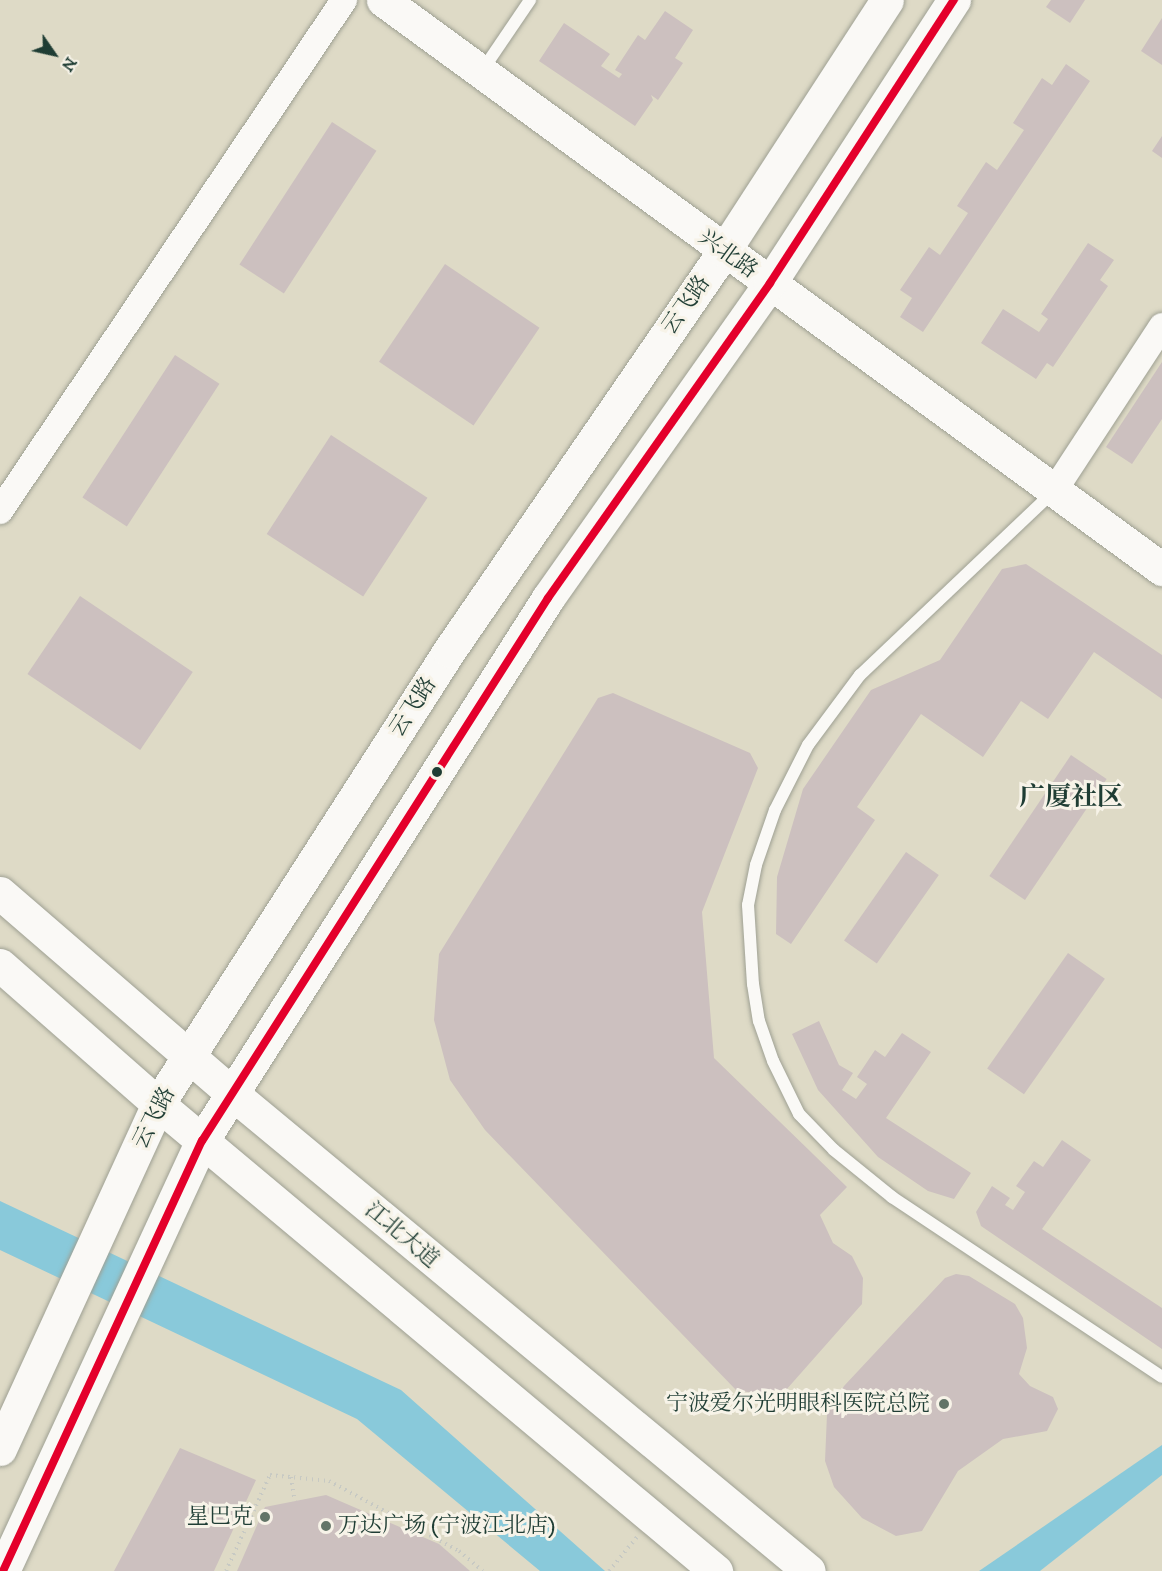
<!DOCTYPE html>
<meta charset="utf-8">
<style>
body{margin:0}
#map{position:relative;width:1162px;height:1571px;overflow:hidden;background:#dedac6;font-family:"IM FELL DW Pica","Noto Serif SC",serif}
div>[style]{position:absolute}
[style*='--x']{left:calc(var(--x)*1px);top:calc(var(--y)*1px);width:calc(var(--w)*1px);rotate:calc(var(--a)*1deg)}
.water>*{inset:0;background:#89c9da}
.building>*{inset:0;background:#ccc0bf;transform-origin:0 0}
.path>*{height:4px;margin-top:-2px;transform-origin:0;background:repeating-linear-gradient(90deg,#c7c9c3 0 1.5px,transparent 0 6px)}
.roads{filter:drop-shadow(0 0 2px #9ea093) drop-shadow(0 0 2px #9ea093)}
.lane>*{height:12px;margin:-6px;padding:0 6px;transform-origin:6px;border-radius:6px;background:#faf9f6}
.street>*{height:26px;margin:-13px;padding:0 13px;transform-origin:13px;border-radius:13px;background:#faf9f6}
.secondary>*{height:33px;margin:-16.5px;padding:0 16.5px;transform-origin:16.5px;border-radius:16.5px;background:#faf9f6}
.primary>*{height:33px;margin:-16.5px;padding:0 16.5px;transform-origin:16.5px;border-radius:16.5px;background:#faf9f6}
.bus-1>*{height:8px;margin:-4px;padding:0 4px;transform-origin:4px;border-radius:4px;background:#e4002b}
.dots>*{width:16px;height:16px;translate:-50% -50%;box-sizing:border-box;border:3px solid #f7f3e8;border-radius:50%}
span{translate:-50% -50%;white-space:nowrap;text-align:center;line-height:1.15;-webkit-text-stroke:6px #f7f3e8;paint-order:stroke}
.street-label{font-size:22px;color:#1f3d34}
.poi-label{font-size:22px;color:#1f3d34}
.right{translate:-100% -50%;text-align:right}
.left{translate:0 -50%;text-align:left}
.quarter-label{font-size:26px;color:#1f3d34;font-weight:700}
.north{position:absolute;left:24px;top:24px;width:60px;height:60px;-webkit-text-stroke:4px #f7f3e8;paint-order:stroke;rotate:124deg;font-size:16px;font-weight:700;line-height:24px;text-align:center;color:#1f3d34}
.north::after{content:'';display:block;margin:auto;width:21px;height:27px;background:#1f3d34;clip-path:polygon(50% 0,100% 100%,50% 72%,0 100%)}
</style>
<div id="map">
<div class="water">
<div style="clip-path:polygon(0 1201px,401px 1390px,605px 1571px,540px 1571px,357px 1419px,0 1250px)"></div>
<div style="clip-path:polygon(1162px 1445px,1162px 1475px,1040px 1571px,979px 1571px)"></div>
</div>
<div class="building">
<div style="clip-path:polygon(1051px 0,1085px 0,1070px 23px,1046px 7px)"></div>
<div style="clip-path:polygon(665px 11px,693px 30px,675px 58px,683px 63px,658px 100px,651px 95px,653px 100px,635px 126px,539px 61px,564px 23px,610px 54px,601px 66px,619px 78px,622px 74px,615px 70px,638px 35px,645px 40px)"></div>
<div style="clip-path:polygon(1162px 18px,1162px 65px,1141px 51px)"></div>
<div style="clip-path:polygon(1066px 64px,1090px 81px,923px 332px,900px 317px,912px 298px,900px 290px,929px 247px,940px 255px,968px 213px,957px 206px,986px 162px,997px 170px,1024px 130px,1013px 123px,1042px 78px,1052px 85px)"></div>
<div style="left:332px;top:122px;width:53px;height:170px;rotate:33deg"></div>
<div style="clip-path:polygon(1162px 136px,1162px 158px,1152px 151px)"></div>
<div style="clip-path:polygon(1088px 243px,1114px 260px,1100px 280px,1108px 286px,1053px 367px,1047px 363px,1036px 379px,981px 343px,1003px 309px,1039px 332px,1048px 319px,1041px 314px)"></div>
<div style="left:445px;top:264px;width:114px;height:118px;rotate:34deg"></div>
<div style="left:175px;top:355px;width:53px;height:170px;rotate:33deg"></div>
<div style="clip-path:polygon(1162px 362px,1162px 419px,1132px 464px,1106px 447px)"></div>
<div style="left:331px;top:435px;width:115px;height:118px;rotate:33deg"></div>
<div style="clip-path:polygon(1026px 564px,1162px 655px,1162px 699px,1094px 652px,1048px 719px,1021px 701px,983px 757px,921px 714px,857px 807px,875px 820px,791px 944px,776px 934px,777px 877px,803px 789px,871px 690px,940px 660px,1002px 569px)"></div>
<div style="left:80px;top:596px;width:136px;height:94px;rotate:34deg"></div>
<div style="clip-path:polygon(613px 693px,750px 753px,758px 768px,702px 912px,714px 1058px,847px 1187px,820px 1215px,833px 1243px,852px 1256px,863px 1278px,862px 1304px,786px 1390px,765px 1395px,736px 1390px,485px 1130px,450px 1080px,434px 1020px,439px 954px,598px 698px)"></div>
<div style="left:1071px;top:755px;width:43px;height:146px;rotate:34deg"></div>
<div style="left:906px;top:852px;width:40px;height:108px;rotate:35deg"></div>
<div style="left:1068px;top:953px;width:45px;height:141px;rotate:35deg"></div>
<div style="clip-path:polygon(819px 1021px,839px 1065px,853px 1073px,842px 1090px,856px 1099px,867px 1084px,857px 1077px,875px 1050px,885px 1057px,902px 1033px,931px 1052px,886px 1118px,971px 1173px,954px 1199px,928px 1191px,878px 1157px,818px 1090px,792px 1034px)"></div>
<div style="clip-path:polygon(1062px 1140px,1091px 1160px,1042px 1229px,1162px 1308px,1162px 1349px,981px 1226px,976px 1212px,992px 1186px,1010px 1198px,1005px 1205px,1013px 1210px,1025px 1192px,1016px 1186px,1034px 1161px,1043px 1167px)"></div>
<div style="clip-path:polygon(956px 1274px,969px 1276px,1015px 1304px,1023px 1318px,1027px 1348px,1019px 1374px,1030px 1386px,1053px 1397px,1058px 1409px,1047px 1431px,1003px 1439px,958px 1471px,922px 1531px,896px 1536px,862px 1518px,834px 1487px,825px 1461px,827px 1414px,844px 1386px,945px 1278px)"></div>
<div style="clip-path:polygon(180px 1448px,256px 1480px,214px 1571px,114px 1571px)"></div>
<div style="clip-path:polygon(326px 1495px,439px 1544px,470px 1571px,237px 1571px,265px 1507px)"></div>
</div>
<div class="path">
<div style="--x:291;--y:1477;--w:24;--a:81"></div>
<div style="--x:226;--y:1571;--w:106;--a:-65.4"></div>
<div style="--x:270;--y:1475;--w:59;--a:5.8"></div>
<div style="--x:329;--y:1481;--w:148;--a:28.3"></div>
<div style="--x:459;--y:1551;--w:31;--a:40"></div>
<div style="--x:609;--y:1571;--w:44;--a:-50.5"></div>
</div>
<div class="roads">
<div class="lane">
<div style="--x:482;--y:71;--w:86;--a:-55.9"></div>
<div style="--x:1053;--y:492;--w:266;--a:136.5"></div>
<div style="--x:860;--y:675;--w:87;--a:126.6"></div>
<div style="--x:808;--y:745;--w:73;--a:116.9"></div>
<div style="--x:775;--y:810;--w:58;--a:109.1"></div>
<div style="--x:756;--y:865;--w:41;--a:101.3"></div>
<div style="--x:748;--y:905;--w:79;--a:86.4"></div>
<div style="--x:753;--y:984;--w:37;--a:81"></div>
<div style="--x:759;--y:1021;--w:42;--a:70.7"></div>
<div style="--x:773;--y:1061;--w:59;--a:63.9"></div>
<div style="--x:799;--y:1114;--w:50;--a:45.8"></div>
<div style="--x:834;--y:1150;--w:75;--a:39"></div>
<div style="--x:892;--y:1197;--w:324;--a:33.7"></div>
</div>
<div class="street">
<div style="--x:1054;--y:491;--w:197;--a:-56.8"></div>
<div style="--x:0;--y:511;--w:616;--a:-56.05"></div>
</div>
<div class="secondary">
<div style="--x:383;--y:0;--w:965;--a:36.15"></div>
<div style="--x:0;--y:1449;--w:379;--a:-65.4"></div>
<div style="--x:158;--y:1104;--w:538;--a:-57.28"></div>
<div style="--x:449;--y:651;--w:485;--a:-55.5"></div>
<div style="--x:724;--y:251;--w:299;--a:-57"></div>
<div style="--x:3;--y:1571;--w:474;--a:-65.2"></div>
<div style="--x:202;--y:1141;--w:644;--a:-57.49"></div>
<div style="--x:548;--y:598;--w:385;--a:-54.8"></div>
<div style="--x:770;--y:283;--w:338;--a:-57"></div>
</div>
<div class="primary">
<div style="--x:0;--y:893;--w:309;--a:40.8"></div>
<div style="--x:234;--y:1095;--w:746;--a:39.62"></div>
<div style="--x:0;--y:965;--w:210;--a:41.3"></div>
<div style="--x:158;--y:1104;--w:728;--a:39.93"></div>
</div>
</div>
<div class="bus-1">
<div style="--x:3;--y:1571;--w:474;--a:-65.2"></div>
<div style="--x:202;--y:1141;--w:644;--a:-57.49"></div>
<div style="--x:548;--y:598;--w:385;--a:-54.8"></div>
<div style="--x:770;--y:283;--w:338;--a:-57"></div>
</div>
<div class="dots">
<div style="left:437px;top:772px;background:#1f3d34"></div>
<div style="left:944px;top:1404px;background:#627467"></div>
<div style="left:265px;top:1517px;background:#627467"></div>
<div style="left:326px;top:1526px;background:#627467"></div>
</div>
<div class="street-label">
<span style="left:728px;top:254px;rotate:36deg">兴北路</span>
<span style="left:686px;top:305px;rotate:-55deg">云飞路</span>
<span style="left:413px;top:707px;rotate:-57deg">云飞路</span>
<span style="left:154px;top:1118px;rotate:-63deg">云飞路</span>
<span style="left:402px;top:1235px;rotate:40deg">江北大道</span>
</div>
<div class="poi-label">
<span class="right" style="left:930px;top:1404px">宁波爱尔光明眼科医院总院</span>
<span class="right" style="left:253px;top:1517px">星巴克</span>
<span class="left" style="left:338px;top:1526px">万达广场 (宁波江北店)</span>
</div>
<div class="quarter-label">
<span style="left:1071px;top:798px">广厦社区</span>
</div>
<div class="north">N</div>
</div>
